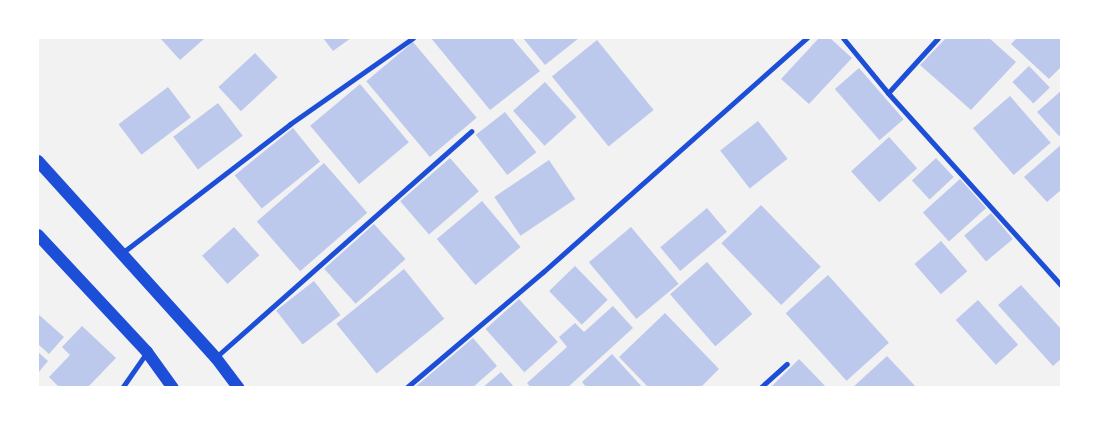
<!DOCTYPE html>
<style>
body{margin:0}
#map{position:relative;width:1099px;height:425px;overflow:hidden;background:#f2f2f2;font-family:"IBM Plex Sans",sans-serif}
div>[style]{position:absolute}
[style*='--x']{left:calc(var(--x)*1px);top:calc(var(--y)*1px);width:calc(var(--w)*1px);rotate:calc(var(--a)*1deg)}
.building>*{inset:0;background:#bdc9ec;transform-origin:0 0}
.minor>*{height:5px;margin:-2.5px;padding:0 2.5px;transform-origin:2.5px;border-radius:2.5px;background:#1d4ed8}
.primary>*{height:12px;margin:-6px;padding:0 6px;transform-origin:6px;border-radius:6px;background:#1d4ed8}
span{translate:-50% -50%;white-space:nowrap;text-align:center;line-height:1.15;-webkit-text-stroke:4px #fff;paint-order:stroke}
.frame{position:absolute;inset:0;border:39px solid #fff;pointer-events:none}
</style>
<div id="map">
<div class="building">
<div style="clip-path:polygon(160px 38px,205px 38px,180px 60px)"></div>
<div style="clip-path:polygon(323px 38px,351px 38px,333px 51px)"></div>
<div style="clip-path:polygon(431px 38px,512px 38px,540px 71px,490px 110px)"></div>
<div style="clip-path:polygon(523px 38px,579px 38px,545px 65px)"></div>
<div style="clip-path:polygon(819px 38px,830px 38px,852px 58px,809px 104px,781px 79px)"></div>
<div style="clip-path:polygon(946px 38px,989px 38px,1016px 62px,971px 110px,920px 65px)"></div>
<div style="clip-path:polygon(1017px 38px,1062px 38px,1062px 66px,1049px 79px,1011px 44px)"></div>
<div style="left:597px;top:40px;width:90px;height:58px;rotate:51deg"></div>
<div style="left:413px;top:42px;width:99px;height:61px;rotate:50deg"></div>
<div style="left:255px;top:53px;width:33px;height:50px;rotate:47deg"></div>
<div style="left:1029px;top:66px;width:30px;height:23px;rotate:46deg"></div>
<div style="left:859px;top:68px;width:68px;height:32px;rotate:49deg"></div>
<div style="left:545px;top:82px;width:47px;height:43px;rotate:48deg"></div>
<div style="left:360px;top:84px;width:76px;height:65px;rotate:50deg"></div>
<div style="left:168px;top:87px;width:38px;height:62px;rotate:53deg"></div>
<div style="clip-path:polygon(1062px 90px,1062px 134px,1059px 136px,1037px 112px)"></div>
<div style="left:1010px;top:96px;width:62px;height:49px;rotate:49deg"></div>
<div style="left:218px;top:103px;width:41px;height:56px;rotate:53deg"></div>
<div style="left:505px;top:112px;width:51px;height:37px;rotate:52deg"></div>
<div style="left:758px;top:121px;width:48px;height:48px;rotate:52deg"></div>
<div style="left:293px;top:128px;width:43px;height:75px;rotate:51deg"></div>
<div style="left:889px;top:137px;width:42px;height:51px;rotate:48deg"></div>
<div style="clip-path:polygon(1062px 144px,1062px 189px,1047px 202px,1024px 177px)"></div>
<div style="left:450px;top:158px;width:44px;height:66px;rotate:49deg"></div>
<div style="left:936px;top:158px;width:26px;height:33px;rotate:47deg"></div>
<div style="left:549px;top:160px;width:47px;height:66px;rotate:56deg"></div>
<div style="left:324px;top:163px;width:66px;height:89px;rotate:49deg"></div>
<div style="left:960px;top:179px;width:39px;height:50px;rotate:48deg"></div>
<div style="left:482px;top:201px;width:60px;height:59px;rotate:50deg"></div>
<div style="left:761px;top:205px;width:86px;height:55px;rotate:46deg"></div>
<div style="left:707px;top:208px;width:31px;height:61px;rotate:50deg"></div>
<div style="left:991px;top:213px;width:34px;height:35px;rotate:50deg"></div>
<div style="left:374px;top:224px;width:47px;height:67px;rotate:48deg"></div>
<div style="left:234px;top:227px;width:38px;height:43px;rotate:48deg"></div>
<div style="left:631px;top:227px;width:74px;height:55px;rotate:50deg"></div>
<div style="left:941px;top:241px;width:40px;height:35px;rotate:49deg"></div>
<div style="left:707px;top:262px;width:69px;height:49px;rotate:49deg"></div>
<div style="left:575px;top:266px;width:47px;height:36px;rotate:46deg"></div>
<div style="left:404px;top:269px;width:64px;height:87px;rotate:51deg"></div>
<div style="left:828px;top:275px;width:91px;height:57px;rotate:48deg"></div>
<div style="left:314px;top:281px;width:43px;height:48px;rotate:52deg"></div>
<div style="clip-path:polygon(1021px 285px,1062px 330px,1062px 358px,1053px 366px,998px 305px)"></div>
<div style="left:519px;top:299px;width:58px;height:45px;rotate:48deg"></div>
<div style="left:978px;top:300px;width:60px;height:30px;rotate:48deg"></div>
<div style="clip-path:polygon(613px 306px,633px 328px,567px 388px,531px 388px,527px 383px,567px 347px,559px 337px,575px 323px,584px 332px)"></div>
<div style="clip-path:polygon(665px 313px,719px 369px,700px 388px,649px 388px,619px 357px)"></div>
<div style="clip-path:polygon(38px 314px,64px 337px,49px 354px,38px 344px)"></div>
<div style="clip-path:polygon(82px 326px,116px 358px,87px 388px,60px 388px,49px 377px,70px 355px,62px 347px)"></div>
<div style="clip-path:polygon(473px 338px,497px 366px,472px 388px,414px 388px)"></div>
<div style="clip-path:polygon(38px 352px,48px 361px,38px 373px)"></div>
<div style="clip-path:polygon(612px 354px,643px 388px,587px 388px,582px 382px)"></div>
<div style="clip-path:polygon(887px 356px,917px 388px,852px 388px)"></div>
<div style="clip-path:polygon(799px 359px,827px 388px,770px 388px)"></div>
<div style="clip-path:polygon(501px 372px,515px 388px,482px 388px)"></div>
</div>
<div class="minor">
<div style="--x:843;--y:38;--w:71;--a:50.7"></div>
<div style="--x:888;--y:93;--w:260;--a:48"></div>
<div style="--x:888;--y:93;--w:74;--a:-47.7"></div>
<div style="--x:122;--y:253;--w:212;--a:-37.5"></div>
<div style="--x:290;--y:124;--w:150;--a:-35"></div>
<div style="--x:216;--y:357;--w:341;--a:-41.5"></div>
<div style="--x:122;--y:388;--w:44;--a:-55.2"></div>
<div style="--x:406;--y:388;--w:180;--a:-40.3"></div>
<div style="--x:543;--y:272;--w:353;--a:-41.6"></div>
<div style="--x:760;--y:388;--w:36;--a:-42"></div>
</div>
<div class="primary">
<div style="--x:38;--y:161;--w:266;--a:47.9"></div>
<div style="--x:216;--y:358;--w:38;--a:53"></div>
<div style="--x:38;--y:235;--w:160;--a:47"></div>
<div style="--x:147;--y:352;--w:44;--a:54.2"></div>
</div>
<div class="frame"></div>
</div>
